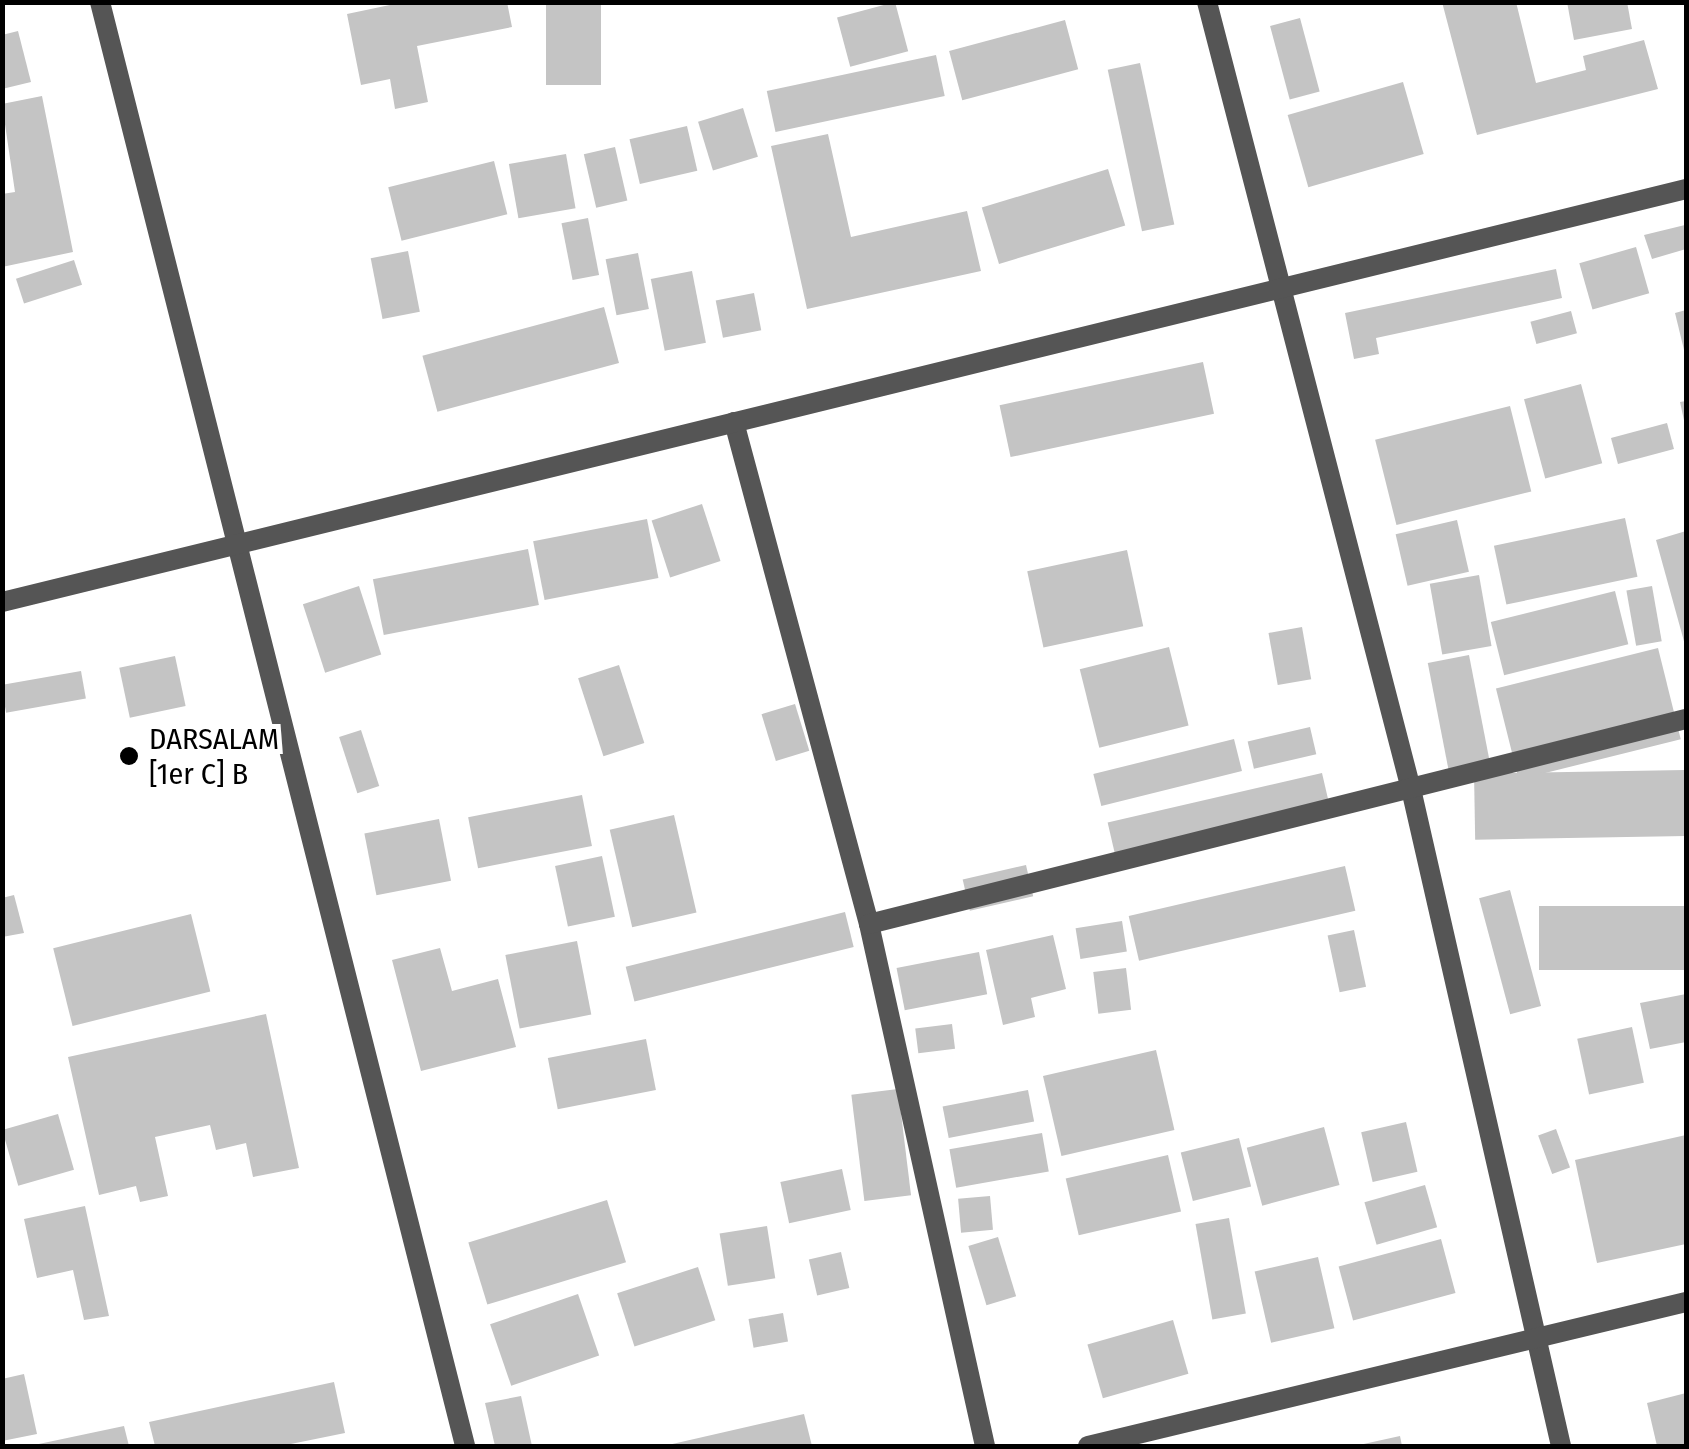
<!DOCTYPE html>
<style>
body{margin:0}
#map{position:relative;width:1689px;height:1449px;overflow:hidden;background:#fff;font-family:"Fira Sans Condensed",sans-serif}
div>[style]{position:absolute}
.building>*{inset:0;background:#c4c4c4;transform-origin:0 0}
.minor>*{height:20px;margin:-10px;padding:0 10px;transform-origin:10px;border-radius:10px;background:#555}
.dots>*{width:28px;height:28px;translate:-50% -50%;box-sizing:border-box;border:5px solid #fff;border-radius:50%}
span{translate:-50% -50%;white-space:nowrap;text-align:center;line-height:1.15;-webkit-text-stroke:10px #fff;paint-order:stroke}
.poi-label{font-size:30px;color:#000}
.left{translate:0 -50%;text-align:left}
.frame{position:absolute;inset:0;border:5px solid #000;pointer-events:none}
</style>
<div id="map">
<div class="building">
<div style="clip-path:polygon(404px 2px,507px 2px,512px 27px,417px 46px,428px 102px,395px 109px,390px 79px,361px 85px,347px 14px)"></div>
<div style="left:546px;top:2px;width:55px;height:83px"></div>
<div style="left:895px;top:2px;width:51px;height:60px;rotate:75deg"></div>
<div style="clip-path:polygon(1442px 2px,1516px 2px,1536px 83px,1586px 70px,1583px 56px,1644px 40px,1658px 89px,1477px 135px)"></div>
<div style="clip-path:polygon(1567px 2px,1627px 2px,1632px 29px,1574px 40px)"></div>
<div style="left:1300px;top:18px;width:76px;height:31px;rotate:75deg"></div>
<div style="left:1065px;top:20px;width:51px;height:120px;rotate:75deg"></div>
<div style="clip-path:polygon(18px 31px,31px 82px,2px 89px,2px 35px)"></div>
<div style="left:936px;top:55px;width:42px;height:173px;rotate:78deg"></div>
<div style="left:1140px;top:63px;width:165px;height:33px;rotate:78deg"></div>
<div style="left:1403px;top:82px;width:75px;height:120px;rotate:74deg"></div>
<div style="clip-path:polygon(42px 96px,73px 252px,2px 267px,2px 194px,15px 192px,2px 104px)"></div>
<div style="left:743px;top:108px;width:51px;height:47px;rotate:73deg"></div>
<div style="left:687px;top:126px;width:46px;height:59px;rotate:77deg"></div>
<div style="clip-path:polygon(828px 134px,851px 237px,967px 211px,981px 271px,807px 309px,771px 146px)"></div>
<div style="left:615px;top:147px;width:55px;height:32px;rotate:77deg"></div>
<div style="left:566px;top:154px;width:55px;height:58px;rotate:80deg"></div>
<div style="left:494px;top:161px;width:55px;height:109px;rotate:76deg"></div>
<div style="left:1108px;top:169px;width:59px;height:132px;rotate:73deg"></div>
<div style="left:588px;top:218px;width:58px;height:27px;rotate:79deg"></div>
<div style="clip-path:polygon(1685px 225px,1686px 249px,1652px 259px,1644px 235px)"></div>
<div style="left:1636px;top:247px;width:48px;height:59px;rotate:74deg"></div>
<div style="left:408px;top:251px;width:62px;height:38px;rotate:79deg"></div>
<div style="left:638px;top:253px;width:57px;height:33px;rotate:79deg"></div>
<div style="left:74px;top:260px;width:26px;height:61px;rotate:72deg"></div>
<div style="clip-path:polygon(1556px 269px,1562px 298px,1376px 338px,1379px 354px,1354px 359px,1345px 313px)"></div>
<div style="left:692px;top:271px;width:73px;height:42px;rotate:79deg"></div>
<div style="left:754px;top:293px;width:38px;height:39px;rotate:79deg"></div>
<div style="left:604px;top:307px;width:58px;height:188px;rotate:75deg"></div>
<div style="clip-path:polygon(1686px 310px,1686px 353px,1685px 354px,1675px 313px)"></div>
<div style="left:1571px;top:311px;width:23px;height:42px;rotate:75deg"></div>
<div style="left:1203px;top:362px;width:53px;height:208px;rotate:78deg"></div>
<div style="left:1581px;top:384px;width:82px;height:59px;rotate:75deg"></div>
<div style="clip-path:polygon(1686px 401px,1686px 425px,1685px 425px,1680px 402px)"></div>
<div style="left:1510px;top:406px;width:88px;height:139px;rotate:76deg"></div>
<div style="left:1667px;top:423px;width:27px;height:58px;rotate:75deg"></div>
<div style="left:702px;top:504px;width:60px;height:53px;rotate:72deg"></div>
<div style="left:1625px;top:518px;width:60px;height:134px;rotate:78deg"></div>
<div style="left:647px;top:519px;width:60px;height:116px;rotate:79deg"></div>
<div style="left:1457px;top:520px;width:53px;height:63px;rotate:77deg"></div>
<div style="clip-path:polygon(1686px 531px,1686px 645px,1685px 645px,1656px 540px)"></div>
<div style="left:528px;top:549px;width:57px;height:158px;rotate:79deg"></div>
<div style="left:1127px;top:550px;width:78px;height:102px;rotate:78deg"></div>
<div style="left:1479px;top:575px;width:72px;height:50px;rotate:80deg"></div>
<div style="left:359px;top:586px;width:72px;height:59px;rotate:72deg"></div>
<div style="left:1652px;top:586px;width:56px;height:26px;rotate:80deg"></div>
<div style="left:1615px;top:591px;width:55px;height:128px;rotate:76deg"></div>
<div style="left:1302px;top:627px;width:53px;height:34px;rotate:80deg"></div>
<div style="left:1169px;top:647px;width:81px;height:92px;rotate:76deg"></div>
<div style="left:1658px;top:648px;width:94px;height:167px;rotate:76deg"></div>
<div style="left:1469px;top:655px;width:112px;height:42px;rotate:79deg"></div>
<div style="left:175px;top:656px;width:51px;height:57px;rotate:78deg"></div>
<div style="left:619px;top:665px;width:82px;height:43px;rotate:72deg"></div>
<div style="left:81px;top:671px;width:28px;height:81px;rotate:80deg"></div>
<div style="left:795px;top:704px;width:49px;height:35px;rotate:73deg"></div>
<div style="left:1310px;top:727px;width:28px;height:64px;rotate:77deg"></div>
<div style="left:361px;top:730px;width:59px;height:23px;rotate:72deg"></div>
<div style="left:1234px;top:739px;width:33px;height:145px;rotate:76deg"></div>
<div style="left:1685px;top:770px;width:66px;height:211px;rotate:89deg"></div>
<div style="left:1322px;top:773px;width:44px;height:220px;rotate:77deg"></div>
<div style="left:582px;top:795px;width:52px;height:116px;rotate:79deg"></div>
<div style="left:674px;top:815px;width:100px;height:66px;rotate:77deg"></div>
<div style="left:439px;top:819px;width:63px;height:76px;rotate:79deg"></div>
<div style="left:602px;top:856px;width:62px;height:48px;rotate:78deg"></div>
<div style="left:1026px;top:865px;width:32px;height:65px;rotate:77deg"></div>
<div style="left:1345px;top:866px;width:46px;height:222px;rotate:77deg"></div>
<div style="left:1510px;top:890px;width:120px;height:32px;rotate:75deg"></div>
<div style="clip-path:polygon(14px 895px,24px 933px,2px 937px,2px 898px)"></div>
<div style="left:1686px;top:906px;width:64px;height:147px;rotate:90deg"></div>
<div style="left:845px;top:912px;width:36px;height:226px;rotate:76deg"></div>
<div style="left:191px;top:914px;width:80px;height:142px;rotate:76deg"></div>
<div style="left:1122px;top:921px;width:31px;height:47px;rotate:81deg"></div>
<div style="left:1354px;top:930px;width:58px;height:27px;rotate:78deg"></div>
<div style="clip-path:polygon(1053px 935px,1066px 989px,1031px 998px,1035px 1017px,1003px 1025px,986px 950px)"></div>
<div style="left:577px;top:941px;width:75px;height:73px;rotate:79deg"></div>
<div style="clip-path:polygon(440px 948px,452px 991px,498px 979px,516px 1047px,421px 1071px,392px 960px)"></div>
<div style="left:979px;top:952px;width:43px;height:84px;rotate:79deg"></div>
<div style="left:1126px;top:968px;width:42px;height:33px;rotate:83deg"></div>
<div style="clip-path:polygon(1686px 994px,1686px 1042px,1650px 1049px,1640px 1003px)"></div>
<div style="clip-path:polygon(266px 1014px,299px 1168px,253px 1177px,246px 1143px,216px 1150px,210px 1125px,155px 1137px,168px 1196px,140px 1202px,136px 1186px,99px 1195px,68px 1057px)"></div>
<div style="left:952px;top:1024px;width:25px;height:37px;rotate:83deg"></div>
<div style="left:1632px;top:1027px;width:57px;height:56px;rotate:78deg"></div>
<div style="left:646px;top:1039px;width:52px;height:100px;rotate:79deg"></div>
<div style="left:1156px;top:1050px;width:82px;height:116px;rotate:77deg"></div>
<div style="left:898px;top:1089px;width:107px;height:47px;rotate:83deg"></div>
<div style="left:1028px;top:1090px;width:32px;height:87px;rotate:79deg"></div>
<div style="left:58px;top:1114px;width:58px;height:58px;rotate:74deg"></div>
<div style="left:1406px;top:1122px;width:51px;height:46px;rotate:77deg"></div>
<div style="left:1324px;top:1127px;width:60px;height:80px;rotate:75deg"></div>
<div style="left:1556px;top:1129px;width:41px;height:19px;rotate:70deg"></div>
<div style="left:1042px;top:1133px;width:39px;height:94px;rotate:80deg"></div>
<div style="clip-path:polygon(1686px 1135px,1686px 1244px,1597px 1263px,1575px 1160px)"></div>
<div style="left:1239px;top:1138px;width:50px;height:60px;rotate:76deg"></div>
<div style="left:1168px;top:1155px;width:58px;height:105px;rotate:77deg"></div>
<div style="left:842px;top:1169px;width:42px;height:63px;rotate:78deg"></div>
<div style="left:1425px;top:1185px;width:44px;height:63px;rotate:74deg"></div>
<div style="left:990px;top:1196px;width:34px;height:32px;rotate:85deg"></div>
<div style="left:607px;top:1200px;width:65px;height:145px;rotate:73deg"></div>
<div style="clip-path:polygon(85px 1206px,109px 1316px,84px 1320px,73px 1270px,37px 1278px,24px 1219px)"></div>
<div style="left:1229px;top:1218px;width:97px;height:34px;rotate:80deg"></div>
<div style="left:767px;top:1226px;width:53px;height:48px;rotate:81deg"></div>
<div style="left:998px;top:1237px;width:62px;height:31px;rotate:73deg"></div>
<div style="left:1441px;top:1239px;width:56px;height:106px;rotate:75deg"></div>
<div style="left:841px;top:1252px;width:37px;height:33px;rotate:77deg"></div>
<div style="left:1318px;top:1257px;width:73px;height:65px;rotate:77deg"></div>
<div style="left:698px;top:1267px;width:56px;height:85px;rotate:72deg"></div>
<div style="left:578px;top:1294px;width:65px;height:93px;rotate:71deg"></div>
<div style="left:783px;top:1313px;width:29px;height:35px;rotate:80deg"></div>
<div style="left:1173px;top:1320px;width:56px;height:89px;rotate:74deg"></div>
<div style="clip-path:polygon(24px 1374px,37px 1434px,2px 1441px,2px 1379px)"></div>
<div style="clip-path:polygon(334px 1382px,345px 1433px,281px 1446px,155px 1446px,149px 1422px)"></div>
<div style="clip-path:polygon(1686px 1393px,1686px 1446px,1657px 1446px,1647px 1403px)"></div>
<div style="clip-path:polygon(521px 1396px,532px 1446px,495px 1446px,485px 1403px)"></div>
<div style="clip-path:polygon(804px 1414px,812px 1446px,668px 1446px,668px 1445px)"></div>
<div style="clip-path:polygon(124px 1426px,129px 1446px,34px 1446px,34px 1445px)"></div>
<div style="clip-path:polygon(1400px 1436px,1402px 1446px,1359px 1446px,1359px 1445px)"></div>
</div>
<div class="minor">
<div style="left:100px;top:2px;width:1489px;rotate:75.81deg"></div>
<div style="left:1207px;top:2px;width:813px;rotate:75.47deg"></div>
<div style="left:1411px;top:789px;width:674px;rotate:77.14deg"></div>
<div style="left:734px;top:422px;width:520px;rotate:74.95deg"></div>
<div style="left:869px;top:924px;width:535px;rotate:77.47deg"></div>
<div style="left:2px;top:602px;width:1734px;rotate:-13.78deg"></div>
<div style="left:869px;top:924px;width:842px;rotate:-14.09deg"></div>
<div style="left:1088px;top:1446px;width:615px;rotate:-13.54deg"></div>
</div>
<div class="dots">
<div style="left:129px;top:756px;background:#000"></div>
</div>
<div class="poi-label">
<span class="left" style="left:149px;top:756px">DARSALAM<br>[1er C] B</span>
</div>
<div class="frame"></div>
</div>
